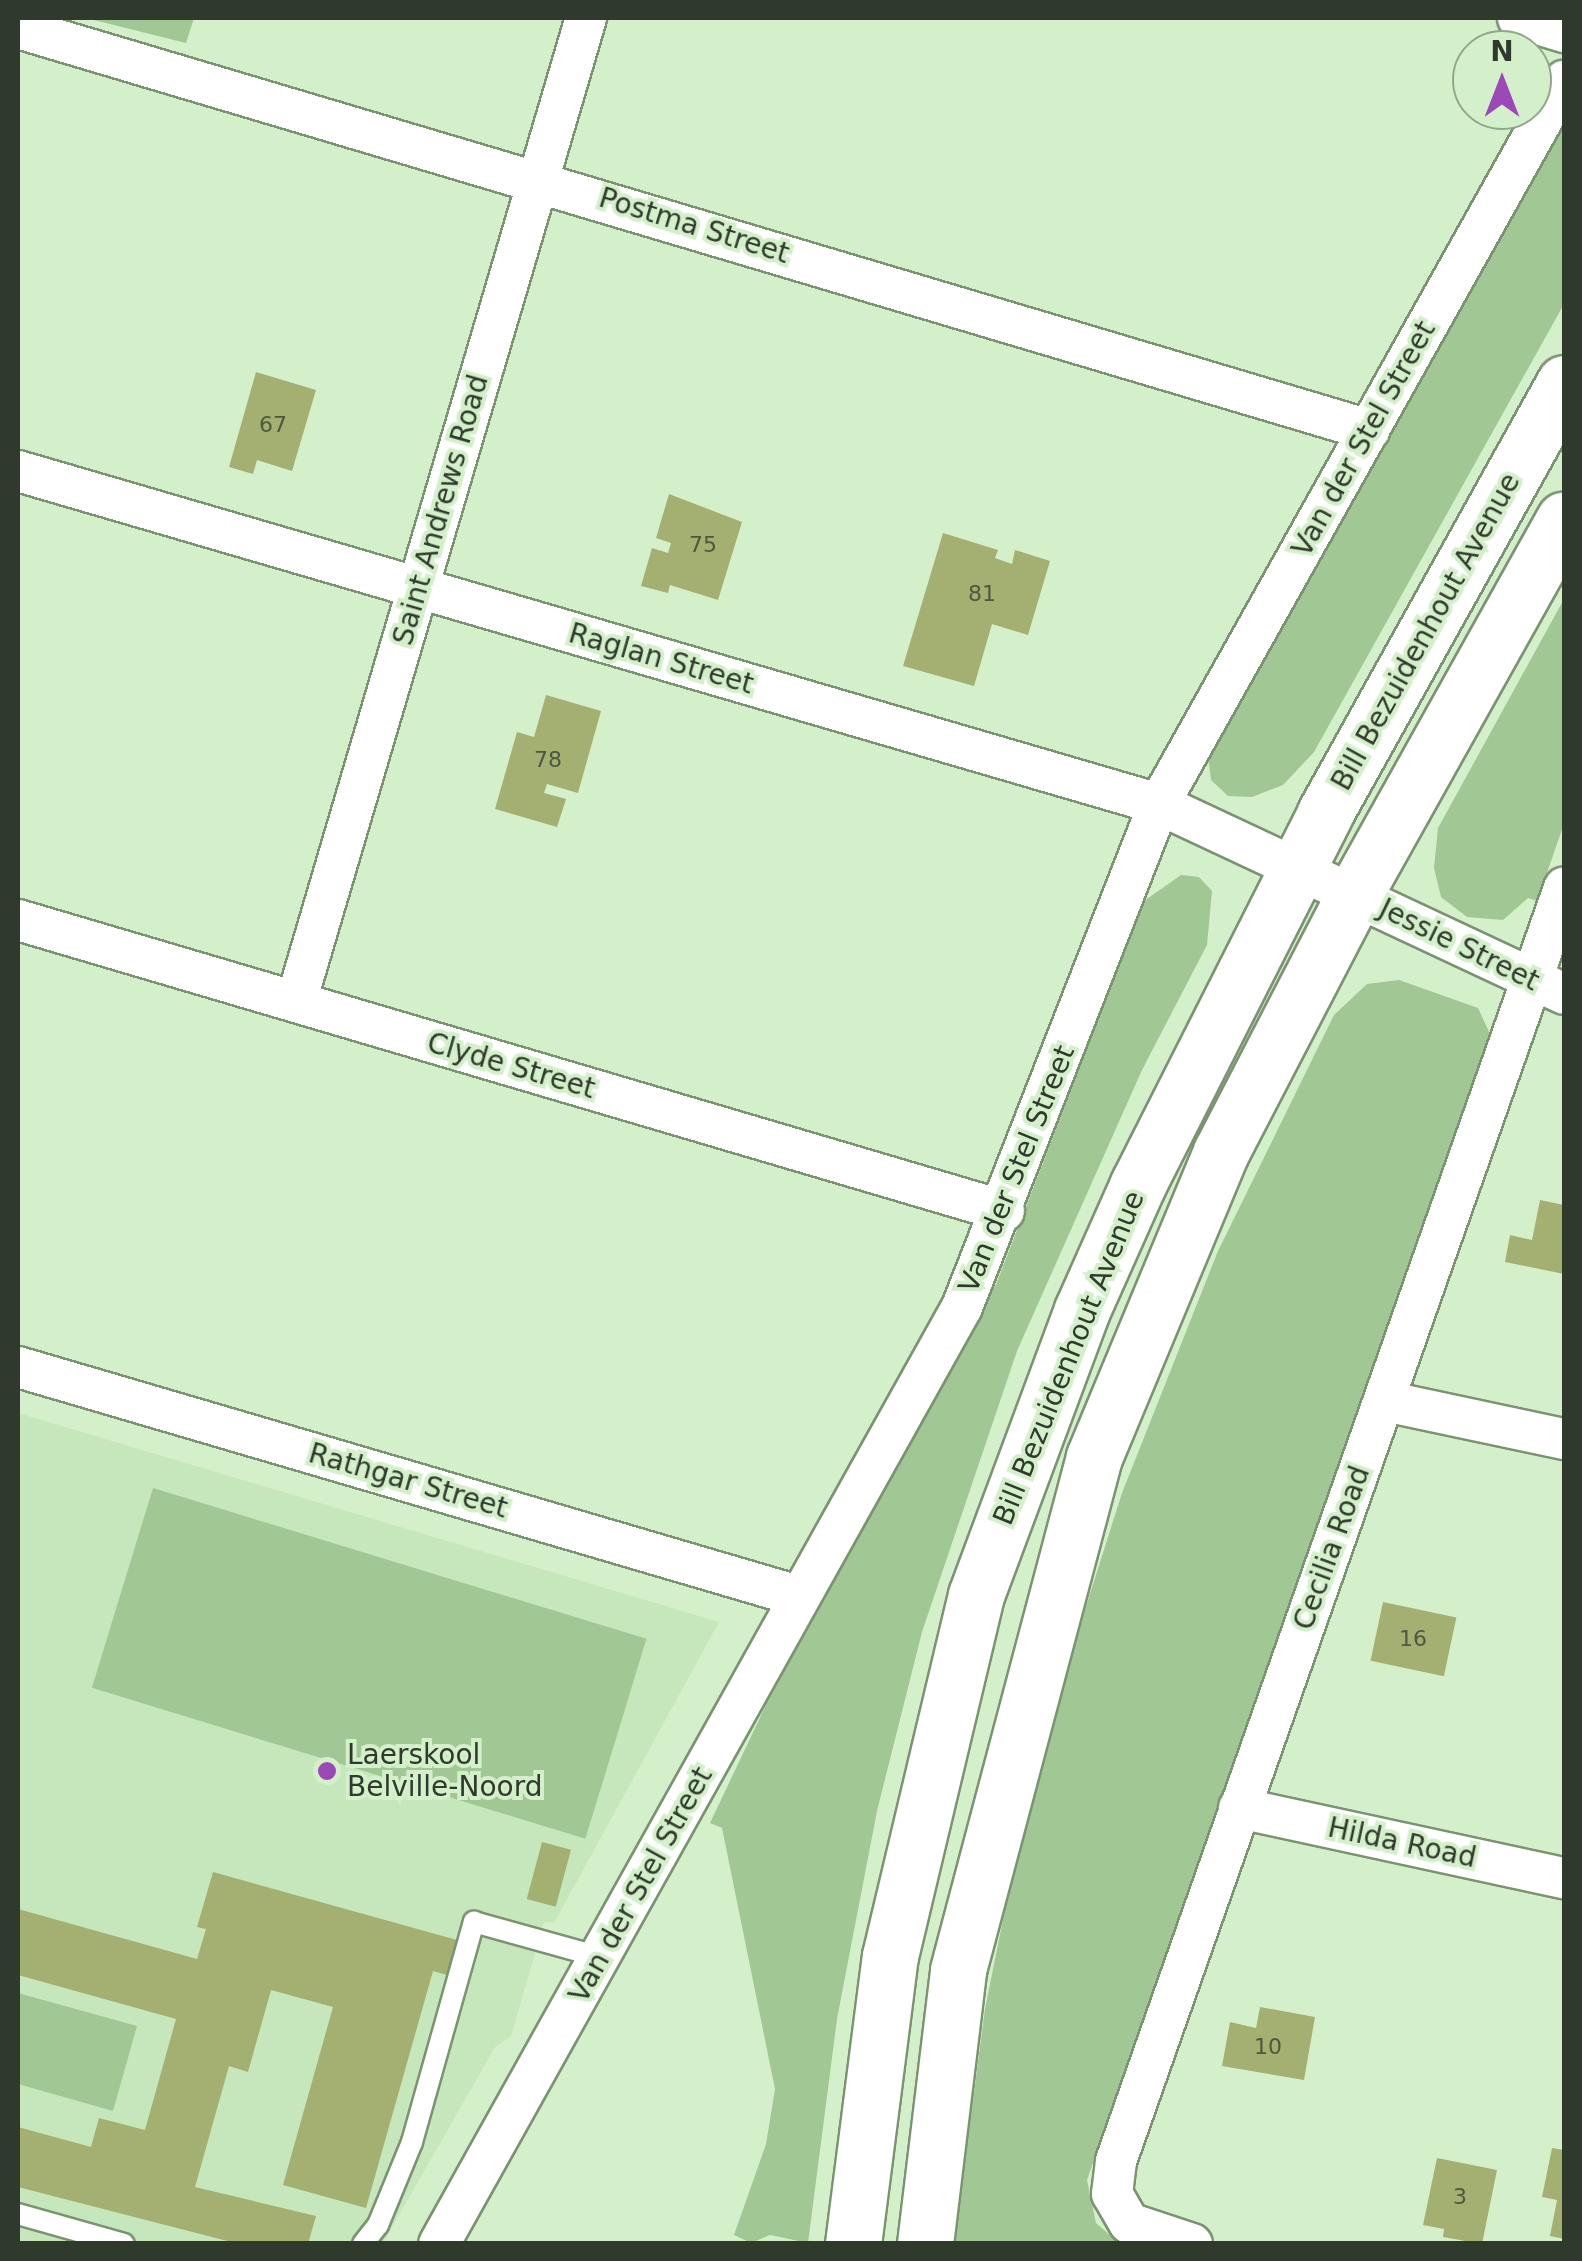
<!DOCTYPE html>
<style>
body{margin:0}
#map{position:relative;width:1582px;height:2261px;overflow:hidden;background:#d4f0ca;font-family:"DejaVu Sans",sans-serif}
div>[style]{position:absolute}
.built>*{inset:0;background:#c6e6bb}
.green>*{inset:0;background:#a1c794;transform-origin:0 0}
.building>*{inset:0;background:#a3b072;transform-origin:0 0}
.roads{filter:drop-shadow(2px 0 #7a9371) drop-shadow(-2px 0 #7a9371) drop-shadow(0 2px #7a9371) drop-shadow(0 -2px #7a9371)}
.service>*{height:20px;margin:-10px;padding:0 10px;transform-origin:10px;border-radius:10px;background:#fff}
.minor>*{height:40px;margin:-20px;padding:0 20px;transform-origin:20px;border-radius:20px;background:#fff}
.secondary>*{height:55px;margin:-27.5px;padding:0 27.5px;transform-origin:27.5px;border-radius:27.5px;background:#fff}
.dots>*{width:28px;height:28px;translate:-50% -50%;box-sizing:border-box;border:5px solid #d4f0ca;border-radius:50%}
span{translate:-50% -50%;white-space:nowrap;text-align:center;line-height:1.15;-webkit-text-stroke:8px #d4f0ca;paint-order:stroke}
.number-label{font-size:22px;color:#4d583e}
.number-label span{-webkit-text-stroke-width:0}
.street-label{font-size:28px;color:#303a2c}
.poi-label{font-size:28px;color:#303a2c}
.left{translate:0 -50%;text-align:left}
.frame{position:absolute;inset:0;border:20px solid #303a2c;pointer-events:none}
.north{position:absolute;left:1452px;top:30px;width:100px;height:100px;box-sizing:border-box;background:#d4f0ca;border:2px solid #92a78b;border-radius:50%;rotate:0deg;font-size:28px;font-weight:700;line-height:40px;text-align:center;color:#303a2c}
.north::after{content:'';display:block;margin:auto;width:35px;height:45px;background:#9c48b6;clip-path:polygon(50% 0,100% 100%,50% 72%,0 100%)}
</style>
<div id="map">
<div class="built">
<div style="clip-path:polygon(18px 1413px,719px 1622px,554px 1923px,544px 1922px,511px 2036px,495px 2047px,383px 2243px,18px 2243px)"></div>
</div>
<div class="green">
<div style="clip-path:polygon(86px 18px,194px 18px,186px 43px)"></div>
<div style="clip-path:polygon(1564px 119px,1564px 304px,1314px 752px,1283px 785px,1252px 797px,1228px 796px,1211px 780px,1208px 756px)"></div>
<div style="clip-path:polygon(1564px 599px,1564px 824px,1537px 901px,1528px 898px,1503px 920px,1467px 917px,1441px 897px,1434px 868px,1438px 828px)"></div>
<div style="clip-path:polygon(1181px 875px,1199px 877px,1212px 891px,1207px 945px,1142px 1070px,1017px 1351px,922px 1632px,877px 1811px,837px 2019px,808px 2243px,770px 2235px,751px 2243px,734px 2235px,766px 2144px,775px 2089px,722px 1828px,710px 1823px,767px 1703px,997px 1282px,1144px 901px)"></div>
<div style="clip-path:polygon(1399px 980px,1478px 1008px,1490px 1034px,1087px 2180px,1096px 2223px,1119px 2243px,954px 2244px,985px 2009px,1012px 1875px,1043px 1742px,1122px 1493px,1218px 1251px,1334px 1015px,1367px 984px)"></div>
<div style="left:153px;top:1488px;width:516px;height:209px;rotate:17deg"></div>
<div style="clip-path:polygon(18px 1993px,137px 2026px,113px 2111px,18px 2084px)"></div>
</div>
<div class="building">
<div style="clip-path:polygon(256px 372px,316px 390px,292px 471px,257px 460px,253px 474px,229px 467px)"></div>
<div style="clip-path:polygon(669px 494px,742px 522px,718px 600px,670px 585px,668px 593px,641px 586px,652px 548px,668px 553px,671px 543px,656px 538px)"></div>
<div style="clip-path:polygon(943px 533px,998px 550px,995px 558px,1012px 564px,1015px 550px,1050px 561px,1028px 635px,992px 624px,974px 686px,903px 666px)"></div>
<div style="clip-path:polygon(546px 695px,601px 711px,578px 793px,547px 784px,544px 793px,566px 799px,557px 827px,495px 809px,517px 732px,534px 737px)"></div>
<div style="clip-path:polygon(1540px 1200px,1564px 1205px,1564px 1274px,1505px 1262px,1510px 1235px,1532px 1240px)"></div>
<div style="left:1383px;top:1602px;width:75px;height:60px;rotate:12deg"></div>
<div style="left:542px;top:1842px;width:30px;height:59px;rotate:15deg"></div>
<div style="clip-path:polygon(213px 1872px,457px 1940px,447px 1975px,433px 1971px,366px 2208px,283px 2185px,333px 2007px,271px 1990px,248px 2072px,229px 2066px,195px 2187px,316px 2216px,308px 2244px,239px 2244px,18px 2187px,18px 2127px,91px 2147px,99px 2118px,145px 2130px,176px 2019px,18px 1975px,18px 1909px,197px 1959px,206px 1929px,197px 1927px)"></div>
<div style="clip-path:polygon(1260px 2007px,1315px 2017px,1304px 2080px,1222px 2066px,1230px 2022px,1256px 2028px)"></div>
<div style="clip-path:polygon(1552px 2148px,1564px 2150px,1564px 2239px,1550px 2236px,1557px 2200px,1542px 2197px)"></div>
<div style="clip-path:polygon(1437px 2158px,1497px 2170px,1482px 2244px,1443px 2237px,1444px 2229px,1423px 2225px)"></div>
</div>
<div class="roads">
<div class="service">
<div style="left:18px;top:2214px;width:110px;rotate:15.8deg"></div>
<div style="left:363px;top:2244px;width:24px;rotate:-52deg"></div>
<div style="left:378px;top:2225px;width:90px;rotate:-67.7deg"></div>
<div style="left:412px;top:2142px;width:229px;rotate:-74.3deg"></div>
<div style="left:474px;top:1922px;width:134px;rotate:15.6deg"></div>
</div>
<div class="minor">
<div style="left:1518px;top:18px;width:48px;rotate:16.9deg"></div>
<div style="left:18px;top:28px;width:1410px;rotate:16.57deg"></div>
<div style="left:18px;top:471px;width:1189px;rotate:16.27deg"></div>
<div style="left:1159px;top:804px;width:447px;rotate:25.1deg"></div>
<div style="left:18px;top:920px;width:1028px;rotate:16.44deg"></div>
<div style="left:296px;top:1002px;width:1026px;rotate:-73.58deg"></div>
<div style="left:18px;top:1367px;width:813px;rotate:16.36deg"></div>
<div style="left:1385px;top:1401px;width:183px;rotate:12deg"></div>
<div style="left:1239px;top:1808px;width:332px;rotate:12.2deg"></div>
<div style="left:439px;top:2244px;width:1073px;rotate:-60.83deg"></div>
<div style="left:962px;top:1307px;width:540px;rotate:-68.61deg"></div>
<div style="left:1159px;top:804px;width:829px;rotate:-60.74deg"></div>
<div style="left:1192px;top:2244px;width:66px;rotate:-161.6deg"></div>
<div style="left:1129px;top:2223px;width:34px;rotate:-120deg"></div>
<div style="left:1112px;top:2194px;width:33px;rotate:-83deg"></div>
<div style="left:1116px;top:2161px;width:1350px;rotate:-70.61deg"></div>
</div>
<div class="secondary">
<div style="left:853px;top:2244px;width:290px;rotate:-82.7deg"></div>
<div style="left:890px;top:1956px;width:371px;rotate:-76.6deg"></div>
<div style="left:976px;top:1595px;width:304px;rotate:-69.6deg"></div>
<div style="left:1082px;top:1310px;width:138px;rotate:-66deg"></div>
<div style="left:1138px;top:1184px;width:415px;rotate:-63.2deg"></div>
<div style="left:1325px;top:813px;width:492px;rotate:-60.9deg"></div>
<div style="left:925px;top:2244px;width:276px;rotate:-83.1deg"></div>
<div style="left:958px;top:1970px;width:531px;rotate:-75.15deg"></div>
<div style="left:1094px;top:1457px;width:330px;rotate:-67.4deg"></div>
<div style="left:1221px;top:1152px;width:289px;rotate:-62.6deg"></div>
<div style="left:1354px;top:895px;width:430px;rotate:-60.8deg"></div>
</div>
</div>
<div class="dots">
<div style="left:327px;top:1771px;background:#9c48b6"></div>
</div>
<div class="number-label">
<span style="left:273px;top:425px">67</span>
<span style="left:703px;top:545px">75</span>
<span style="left:982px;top:594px">81</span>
<span style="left:548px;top:760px">78</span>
<span style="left:1413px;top:1639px">16</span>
<span style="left:1268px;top:2047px">10</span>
<span style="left:1460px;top:2197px">3</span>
</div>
<div class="street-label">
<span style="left:694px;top:226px;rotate:17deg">Postma Street</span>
<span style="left:1364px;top:439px;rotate:-61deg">Van der Stel Street</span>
<span style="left:441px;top:510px;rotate:-74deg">Saint Andrews Road</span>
<span style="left:1426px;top:632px;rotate:-61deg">Bill Bezuidenhout Avenue</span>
<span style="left:661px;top:659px;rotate:16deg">Raglan Street</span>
<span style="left:1459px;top:945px;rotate:26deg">Jessie Street</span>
<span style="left:511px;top:1066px;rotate:16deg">Clyde Street</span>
<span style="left:1017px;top:1169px;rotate:-68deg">Van der Stel Street</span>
<span style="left:1069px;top:1358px;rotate:-68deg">Bill Bezuidenhout Avenue</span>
<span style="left:408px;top:1481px;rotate:16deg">Rathgar Street</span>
<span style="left:1332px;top:1548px;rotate:-70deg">Cecilia Road</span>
<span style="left:1402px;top:1843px;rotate:12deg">Hilda Road</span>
<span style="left:641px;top:1885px;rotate:-61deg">Van der Stel Street</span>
</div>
<div class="poi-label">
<span class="left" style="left:347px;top:1771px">Laerskool<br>Belville-Noord</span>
</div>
<div class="frame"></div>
<div class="north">N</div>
</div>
